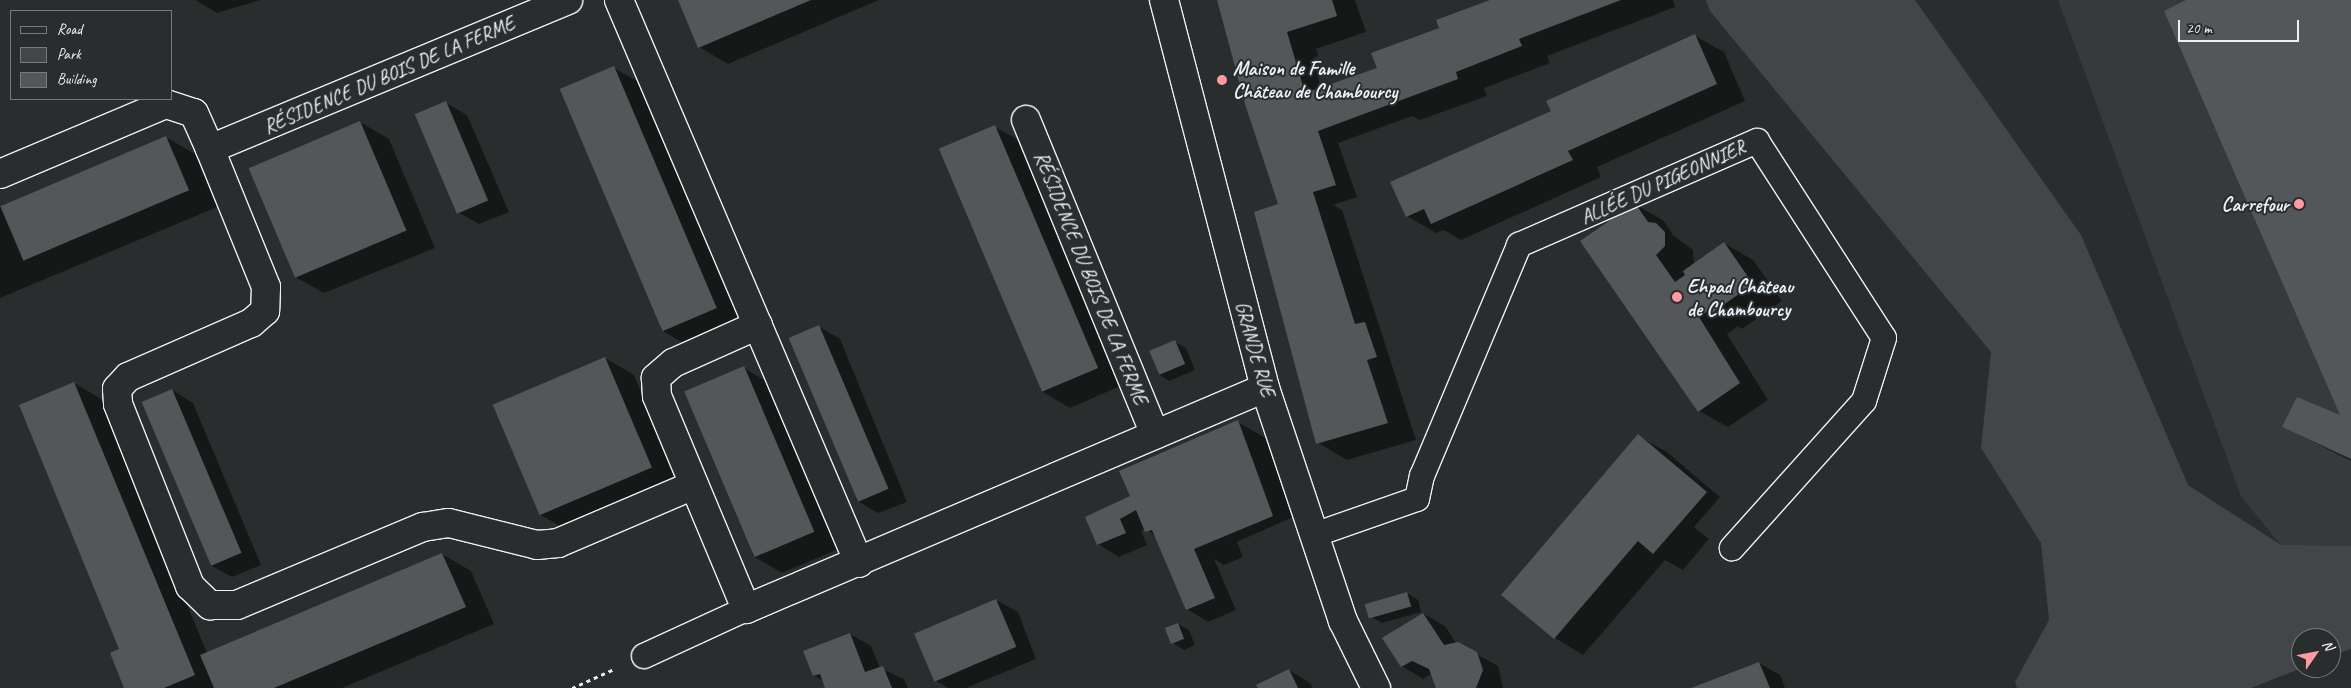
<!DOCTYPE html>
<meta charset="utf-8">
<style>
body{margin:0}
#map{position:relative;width:2351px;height:688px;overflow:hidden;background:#2a2d2e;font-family:Caveat,sans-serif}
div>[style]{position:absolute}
.built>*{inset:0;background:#363a3b}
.green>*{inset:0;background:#424648}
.shadow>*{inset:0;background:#0007}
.building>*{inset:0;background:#535759;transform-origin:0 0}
.path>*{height:3px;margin-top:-1.5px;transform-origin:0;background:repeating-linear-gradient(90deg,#e8f1f8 0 4px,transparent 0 8px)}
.roads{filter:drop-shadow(1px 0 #e8f1f8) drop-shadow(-1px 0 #e8f1f8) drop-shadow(0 1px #e8f1f8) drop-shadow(0 -1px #e8f1f8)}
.service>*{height:24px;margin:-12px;padding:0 12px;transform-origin:12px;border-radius:12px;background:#2a2d2e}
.minor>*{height:28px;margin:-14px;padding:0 14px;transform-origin:14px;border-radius:14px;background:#2a2d2e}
.dots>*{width:14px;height:14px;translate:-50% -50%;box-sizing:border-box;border:2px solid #2a2d2e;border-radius:50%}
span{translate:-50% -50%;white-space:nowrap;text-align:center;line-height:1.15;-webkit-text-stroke:4px #2a2d2e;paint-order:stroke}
.poi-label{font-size:20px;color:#e8f1f8;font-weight:700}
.left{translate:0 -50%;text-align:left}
.right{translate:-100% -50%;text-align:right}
.street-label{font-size:20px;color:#e8f1f8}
.legend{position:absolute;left:10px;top:10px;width:162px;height:90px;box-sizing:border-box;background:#2a2d2e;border:1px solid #767b7f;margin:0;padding:6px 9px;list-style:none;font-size:15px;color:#e8f1f8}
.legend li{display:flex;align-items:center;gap:10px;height:25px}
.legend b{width:25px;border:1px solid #767b7f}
.north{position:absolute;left:2291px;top:628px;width:50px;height:50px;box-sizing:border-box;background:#2a2d2e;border:1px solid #767b7f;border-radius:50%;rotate:57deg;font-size:14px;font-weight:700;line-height:20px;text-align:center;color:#e8f1f8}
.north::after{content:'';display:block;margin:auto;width:18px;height:22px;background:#ff9aa2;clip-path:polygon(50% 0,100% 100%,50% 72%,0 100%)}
.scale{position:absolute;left:2178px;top:20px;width:121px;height:22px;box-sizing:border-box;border:2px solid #e8f1f8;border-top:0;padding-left:6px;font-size:15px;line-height:18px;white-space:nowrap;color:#e8f1f8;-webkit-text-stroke:4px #2a2d2e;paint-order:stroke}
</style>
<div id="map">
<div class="built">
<div style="clip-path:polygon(2058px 0,2351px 0,2351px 632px,2241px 496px)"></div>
</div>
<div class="green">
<div style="clip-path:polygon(1706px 0,1915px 0,2081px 235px,2188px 485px,2281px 545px,2351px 546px,2351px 649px,2331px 656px,2331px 638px,2301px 638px,2302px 668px,2251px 688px,2017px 688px,2015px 682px,2049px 620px,2041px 543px,1981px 448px,1991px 352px,1710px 11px)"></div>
</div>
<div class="shadow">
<div style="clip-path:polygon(195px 0,260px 0,217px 13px)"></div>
<div style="clip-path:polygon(679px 0,879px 0,728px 64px,699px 47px)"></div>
<div style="clip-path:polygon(1218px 0,1355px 0,1366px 32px,1316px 49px,1318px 56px,1313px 58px,1321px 89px,1379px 69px,1493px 0,1673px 0,1675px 7px,1547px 56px,1550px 63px,1484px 88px,1487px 96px,1420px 120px,1412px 116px,1338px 143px,1357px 197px,1333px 205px,1342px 210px,1416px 440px,1347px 460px,1318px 443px,1280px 205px)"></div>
<div style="clip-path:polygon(2189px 0,2351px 0,2351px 461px,2284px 427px,2342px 418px)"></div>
<div style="clip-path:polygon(1695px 36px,1724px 52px,1745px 101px,1597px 167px,1601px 177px,1461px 240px,1444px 230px,1436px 233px,1407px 216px,1392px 183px,1552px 112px)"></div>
<div style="clip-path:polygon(614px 68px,643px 84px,744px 324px,690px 347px,661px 330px)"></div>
<div style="clip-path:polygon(446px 103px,467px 115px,509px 212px,479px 224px,458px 212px)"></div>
<div style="clip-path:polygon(360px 122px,389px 139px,435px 248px,324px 293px,295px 277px)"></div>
<div style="clip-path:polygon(995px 127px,1024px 143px,1125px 384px,1070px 408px,1041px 391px)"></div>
<div style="clip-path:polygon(166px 137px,195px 154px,217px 207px,0 298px,0 207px)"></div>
<div style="clip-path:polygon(1635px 204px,1664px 221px,1673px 235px,1693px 250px,1694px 264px,1724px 243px,1753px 260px,1782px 301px,1742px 329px,1738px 326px,1727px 334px,1768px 400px,1728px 427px,1699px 411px)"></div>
<div style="clip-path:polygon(818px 326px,840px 339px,907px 502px,878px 513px,857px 501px)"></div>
<div style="clip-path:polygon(1175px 342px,1186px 348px,1195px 370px,1169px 381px,1158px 374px)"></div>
<div style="clip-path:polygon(605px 358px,634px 375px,680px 485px,570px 532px,541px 515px)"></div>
<div style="clip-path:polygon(744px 368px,773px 385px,841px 548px,782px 573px,753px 556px)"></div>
<div style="clip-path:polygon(74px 383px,103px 400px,207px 653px,442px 554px,471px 571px,494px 624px,342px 688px,126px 688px)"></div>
<div style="clip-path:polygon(172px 390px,193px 403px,261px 565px,232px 577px,210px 565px)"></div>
<div style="clip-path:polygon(1238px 422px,1267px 439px,1295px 516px,1237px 542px,1243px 557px,1224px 565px,1214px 559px,1236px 610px,1208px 622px,1187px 609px,1156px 537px,1145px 528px,1141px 531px,1147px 545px,1119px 557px,1098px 544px,1132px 497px)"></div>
<div style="clip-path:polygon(1638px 436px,1667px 452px,1720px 497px,1694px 527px,1709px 539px,1683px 570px,1665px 560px,1583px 655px,1555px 638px,1502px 595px)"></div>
<div style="clip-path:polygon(1407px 593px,1418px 600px,1421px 612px,1382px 623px,1370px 616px)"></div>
<div style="clip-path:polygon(996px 600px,1018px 612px,1036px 659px,966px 688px,948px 688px,934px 680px)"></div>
<div style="clip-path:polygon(1424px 614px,1445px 626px,1456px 643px,1498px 666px,1503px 688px,1439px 688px,1431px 674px,1423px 679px,1402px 666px,1383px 638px)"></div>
<div style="clip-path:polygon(1178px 624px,1189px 630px,1195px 645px,1184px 650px,1173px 643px)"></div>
<div style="clip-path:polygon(850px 634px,871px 646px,880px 668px,904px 679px,908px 688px,827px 688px,824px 681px,814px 676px)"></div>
<div style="clip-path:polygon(1759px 663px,1780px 675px,1785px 688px,1694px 688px)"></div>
<div style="clip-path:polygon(1289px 670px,1310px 683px,1313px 688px,1259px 688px)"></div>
</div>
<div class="building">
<div style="clip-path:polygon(678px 0,811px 0,698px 48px)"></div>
<div style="clip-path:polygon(1217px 0,1332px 0,1337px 16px,1287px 32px,1305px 93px,1377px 68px,1371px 53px,1439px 28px,1436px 20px,1490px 0,1621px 0,1519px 39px,1522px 46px,1456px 72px,1458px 79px,1318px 131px,1336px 185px,1313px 192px,1355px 324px,1365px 322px,1377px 357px,1367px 360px,1388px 423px,1316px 444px,1254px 212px,1278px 204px,1245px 104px)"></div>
<div style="clip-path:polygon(2186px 0,2351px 0,2351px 459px,2282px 427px,2297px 397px,2340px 415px,2164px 11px)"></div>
<div style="clip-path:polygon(1695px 34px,1717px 84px,1568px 151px,1573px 160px,1431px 224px,1424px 209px,1406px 217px,1390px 182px,1551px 111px,1546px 101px)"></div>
<div style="left:614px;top:66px;width:263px;height:59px;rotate:67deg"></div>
<div style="left:446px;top:101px;width:108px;height:34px;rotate:67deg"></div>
<div style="left:360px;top:121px;width:119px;height:121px;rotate:67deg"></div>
<div style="left:995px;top:125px;width:264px;height:61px;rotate:67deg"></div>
<div style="left:166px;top:136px;width:59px;height:180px;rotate:67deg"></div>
<div style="clip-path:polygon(1635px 203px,1648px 222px,1656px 223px,1665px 232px,1665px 246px,1656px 255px,1675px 282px,1685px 275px,1683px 271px,1724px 242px,1753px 284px,1712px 313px,1710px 309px,1699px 317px,1740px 383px,1698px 412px,1580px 241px)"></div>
<div style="left:819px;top:325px;width:178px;height:33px;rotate:67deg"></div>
<div style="left:1175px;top:340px;width:26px;height:28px;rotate:67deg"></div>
<div style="left:605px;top:357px;width:120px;height:122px;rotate:67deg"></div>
<div style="left:744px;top:366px;width:180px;height:65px;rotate:67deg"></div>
<div style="clip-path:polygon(74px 382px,195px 675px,164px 688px,124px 688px,110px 653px,119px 649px,19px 405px)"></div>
<div style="left:172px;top:389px;width:178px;height:33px;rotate:67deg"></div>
<div style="clip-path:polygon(1238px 420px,1273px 516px,1194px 549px,1215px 598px,1186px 610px,1152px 530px,1145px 532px,1136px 510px,1120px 519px,1126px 533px,1097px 545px,1085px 517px,1130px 496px,1119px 471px)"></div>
<div style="clip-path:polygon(1638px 434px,1707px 492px,1653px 554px,1638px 541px,1554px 639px,1501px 595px)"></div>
<div style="clip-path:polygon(442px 553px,466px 607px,274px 688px,214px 688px,200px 655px)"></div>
<div style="left:1407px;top:592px;width:15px;height:44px;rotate:74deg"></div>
<div style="left:996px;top:599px;width:52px;height:89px;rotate:67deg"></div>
<div style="clip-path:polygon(1423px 613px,1444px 645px,1458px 642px,1477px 652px,1483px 670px,1476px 688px,1436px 688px,1429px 669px,1412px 661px,1401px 667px,1382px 638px)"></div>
<div style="left:1178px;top:623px;width:17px;height:14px;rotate:69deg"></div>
<div style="clip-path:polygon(850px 633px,865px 672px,883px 666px,892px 688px,825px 688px,820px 674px,813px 676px,803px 651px)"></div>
<div style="clip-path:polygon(1759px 662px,1770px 688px,1691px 688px)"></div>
<div style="clip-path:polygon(1289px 669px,1298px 688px,1258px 688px,1256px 685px)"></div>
</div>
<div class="path">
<div style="left:572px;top:688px;width:46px;rotate:-24.3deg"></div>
</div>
<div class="roads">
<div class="service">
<div style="left:1314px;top:535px;width:109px;rotate:-19.3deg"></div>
<div style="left:1417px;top:499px;width:24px;rotate:-78deg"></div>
<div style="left:1422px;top:476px;width:251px;rotate:-67.2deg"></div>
<div style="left:1519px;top:245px;width:260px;rotate:-23.6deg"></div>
<div style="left:1757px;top:141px;width:234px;rotate:57.2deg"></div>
<div style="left:1884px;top:338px;width:66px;rotate:107.6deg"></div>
<div style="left:1864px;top:401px;width:198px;rotate:131.9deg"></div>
<div style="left:644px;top:656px;width:112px;rotate:-24.7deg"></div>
</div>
<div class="minor">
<div style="left:619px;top:0;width:612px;rotate:66.91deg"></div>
<div style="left:1164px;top:0;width:401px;rotate:75.4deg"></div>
<div style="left:1265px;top:388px;width:246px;rotate:71.5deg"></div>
<div style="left:1343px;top:621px;width:75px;rotate:63.8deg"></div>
<div style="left:1026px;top:120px;width:340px;rotate:67.7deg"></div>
<div style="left:210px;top:149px;width:149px;rotate:67.9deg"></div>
<div style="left:266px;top:287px;width:24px;rotate:92deg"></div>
<div style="left:265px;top:311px;width:18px;rotate:139deg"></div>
<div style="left:251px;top:323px;width:134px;rotate:156.3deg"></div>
<div style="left:128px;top:377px;width:16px;rotate:133deg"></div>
<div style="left:117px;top:389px;width:15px;rotate:86deg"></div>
<div style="left:118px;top:404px;width:196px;rotate:68.4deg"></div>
<div style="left:190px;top:586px;width:28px;rotate:44deg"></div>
<div style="left:210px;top:605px;width:27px"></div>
<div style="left:237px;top:605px;width:202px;rotate:-22.8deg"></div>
<div style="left:423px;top:527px;width:26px;rotate:-9deg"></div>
<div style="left:449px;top:523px;width:91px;rotate:14deg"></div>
<div style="left:537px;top:545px;width:21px;rotate:-5deg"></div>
<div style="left:558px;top:543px;width:148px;rotate:-23.1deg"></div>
<div style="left:0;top:174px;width:180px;rotate:-22.9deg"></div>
<div style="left:166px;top:104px;width:29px;rotate:18deg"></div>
<div style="left:194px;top:113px;width:39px;rotate:66deg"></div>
<div style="left:210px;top:149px;width:388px;rotate:-22.6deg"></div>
<div style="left:758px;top:325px;width:93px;rotate:155.9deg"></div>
<div style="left:673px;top:363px;width:23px;rotate:139deg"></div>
<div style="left:656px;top:378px;width:18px;rotate:87deg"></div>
<div style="left:657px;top:396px;width:231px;rotate:67.3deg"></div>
<div style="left:746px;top:609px;width:564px;rotate:-23.07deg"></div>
</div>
</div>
<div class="dots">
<div style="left:1222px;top:80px;background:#ff9aa2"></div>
<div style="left:2299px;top:204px;background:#ff9aa2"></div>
<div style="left:1677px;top:297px;background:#ff9aa2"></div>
</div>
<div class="poi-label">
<span class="left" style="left:1233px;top:80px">Maison de Famille<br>Château de Chambourcy</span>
<span class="right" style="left:2289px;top:204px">Carrefour</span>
<span class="left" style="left:1687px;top:298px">Ehpad Château<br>de Chambourcy</span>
</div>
<div class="street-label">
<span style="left:389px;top:75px;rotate:-23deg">RÉSIDENCE DU BOIS DE LA FERME</span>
<span style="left:1663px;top:182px;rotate:-24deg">ALLÉE DU PIGEONNIER</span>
<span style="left:1091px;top:278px;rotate:68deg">RÉSIDENCE DU BOIS DE LA FERME</span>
<span style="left:1255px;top:349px;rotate:74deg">GRANDE RUE</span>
</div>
<ul class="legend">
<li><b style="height:6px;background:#2a2d2e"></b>Road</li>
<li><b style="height:14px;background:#424648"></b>Park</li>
<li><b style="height:14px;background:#535759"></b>Building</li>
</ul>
<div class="north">N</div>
<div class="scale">20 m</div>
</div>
